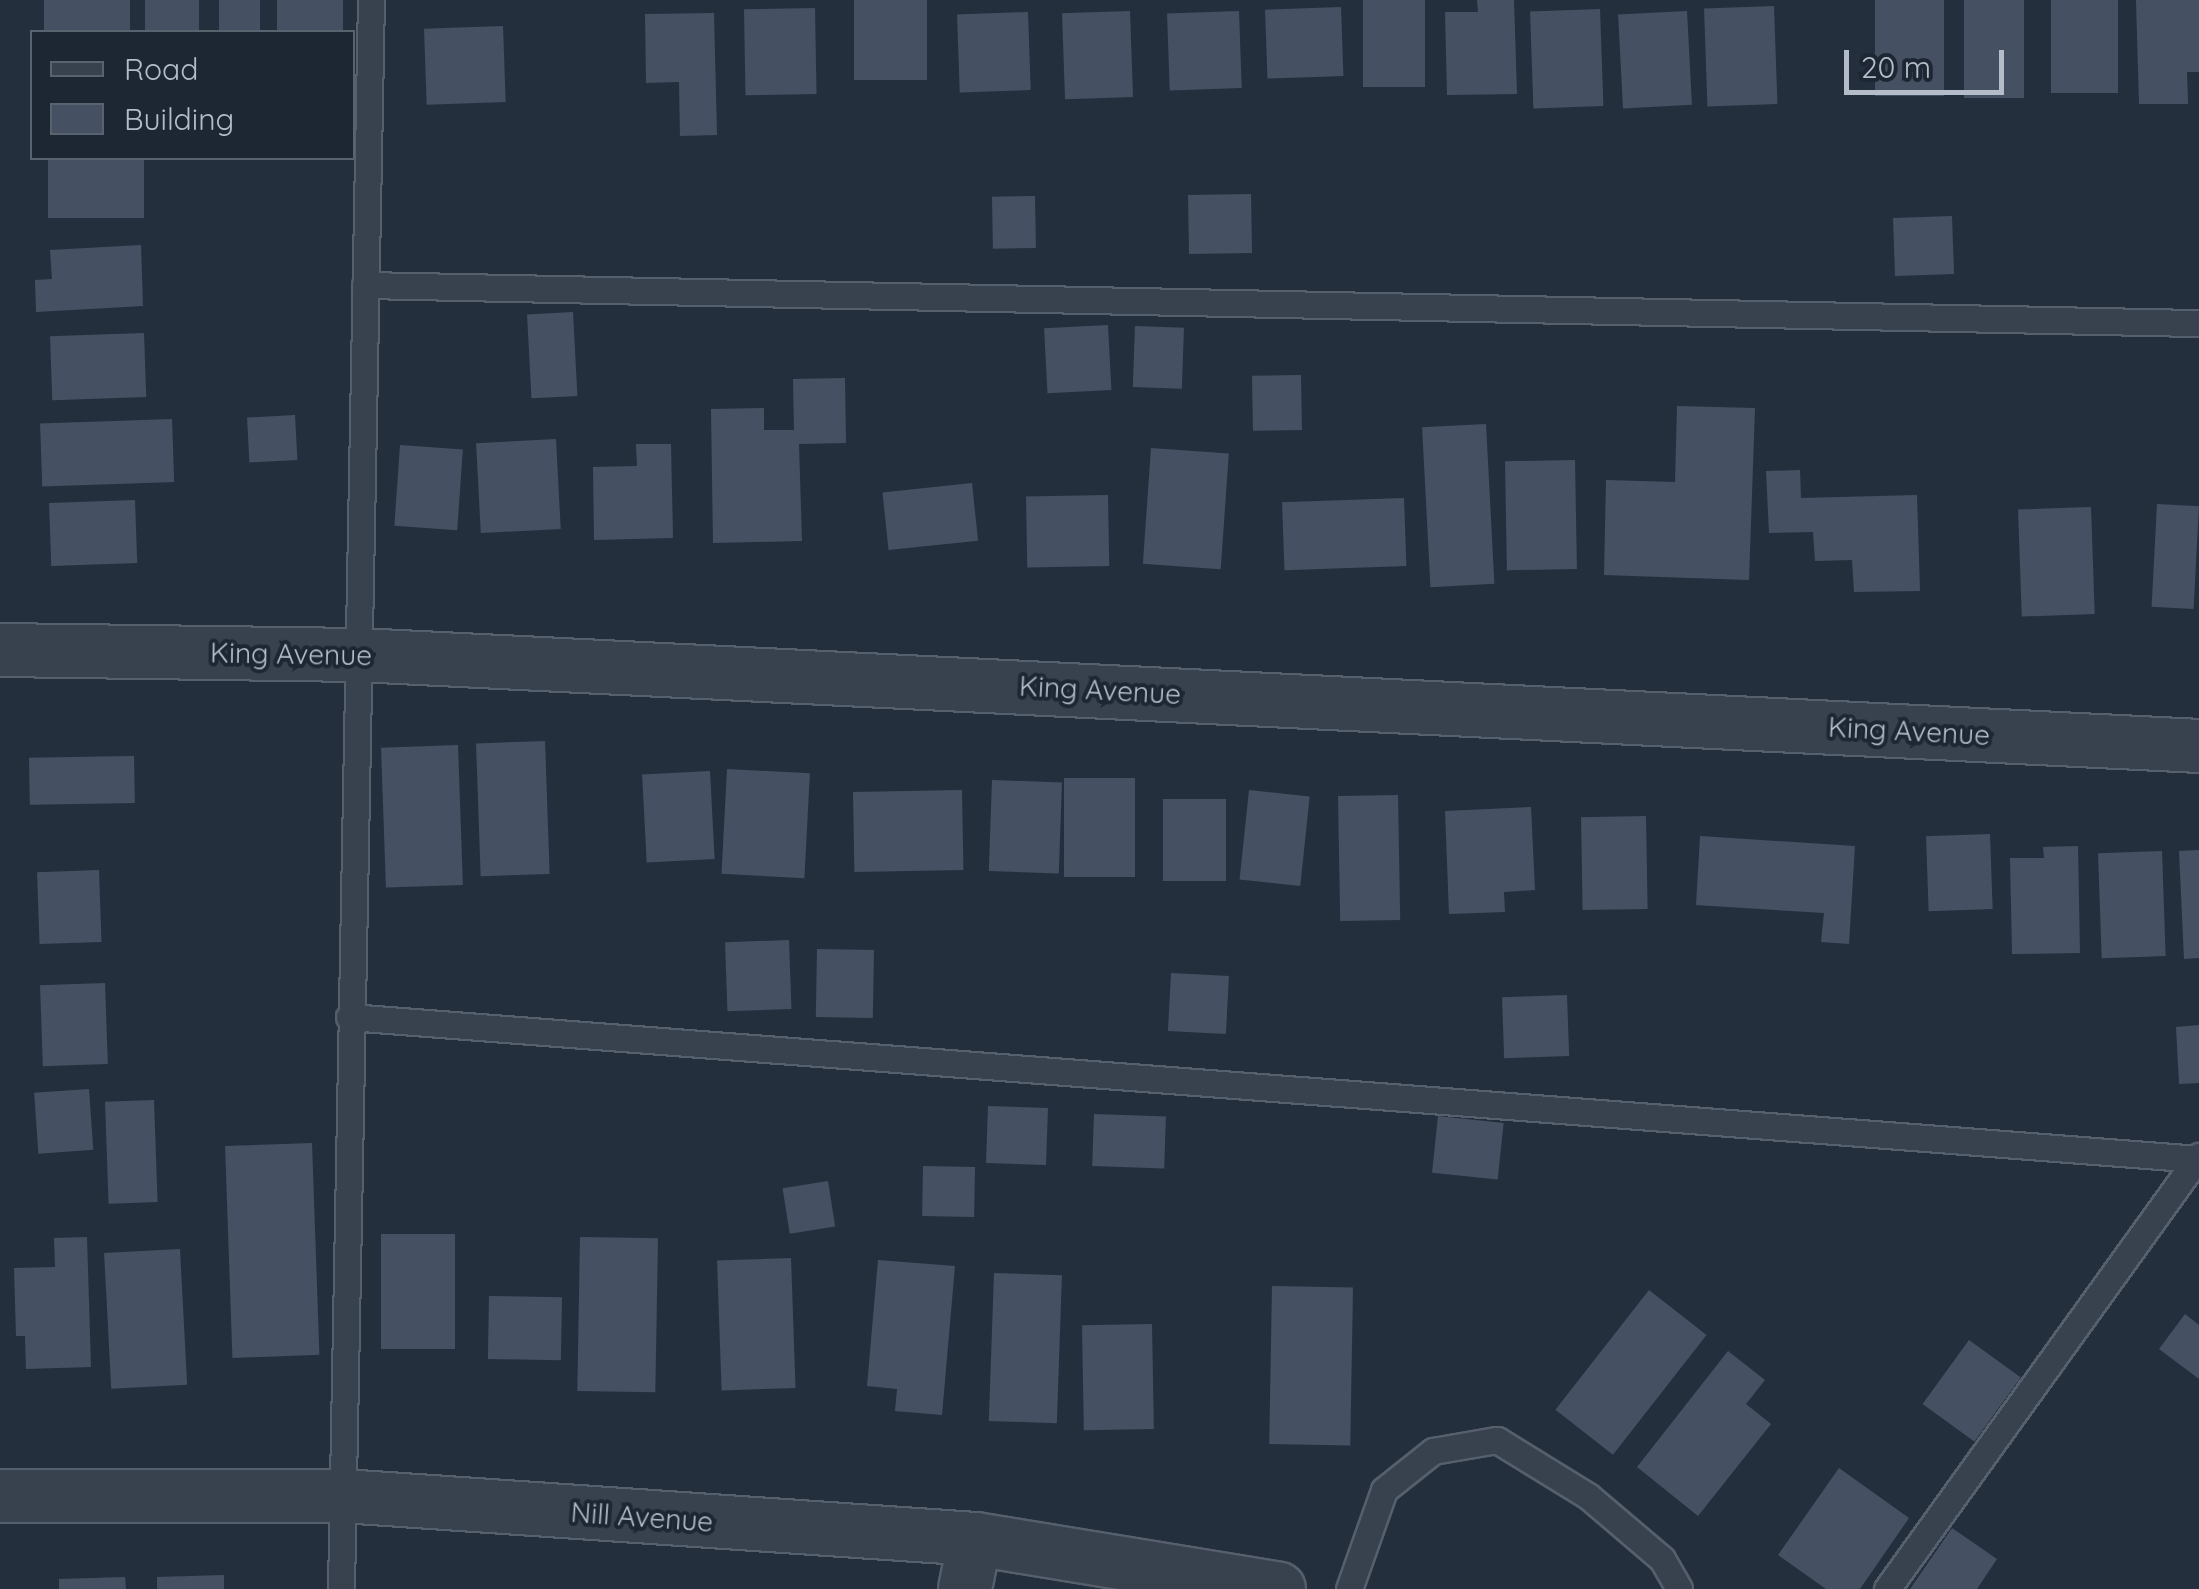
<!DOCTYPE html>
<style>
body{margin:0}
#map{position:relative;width:2199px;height:1589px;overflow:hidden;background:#242f3e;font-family:Quicksand,sans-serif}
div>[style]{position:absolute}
.building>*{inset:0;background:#455162;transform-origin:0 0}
.roads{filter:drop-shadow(2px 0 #565f6c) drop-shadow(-2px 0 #565f6c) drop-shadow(0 2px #565f6c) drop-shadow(0 -2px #565f6c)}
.lane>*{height:25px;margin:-12.5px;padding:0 12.5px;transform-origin:12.5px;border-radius:12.5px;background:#38414e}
.street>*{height:52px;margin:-26px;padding:0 26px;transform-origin:26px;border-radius:26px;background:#38414e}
span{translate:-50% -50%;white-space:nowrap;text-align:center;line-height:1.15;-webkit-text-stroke:8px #1d2633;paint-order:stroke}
.street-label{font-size:28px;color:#b4bcc9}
.legend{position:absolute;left:30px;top:30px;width:325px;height:130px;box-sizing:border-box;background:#1d2633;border:2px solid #59626f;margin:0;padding:12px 18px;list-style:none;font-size:30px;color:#b4bcc9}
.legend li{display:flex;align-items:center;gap:20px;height:50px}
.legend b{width:50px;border:2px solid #59626f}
.scale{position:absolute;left:1844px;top:50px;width:160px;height:45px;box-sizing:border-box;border:5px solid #b4bcc9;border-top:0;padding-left:12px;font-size:30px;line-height:35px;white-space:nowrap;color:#b4bcc9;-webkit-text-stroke:8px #1d2633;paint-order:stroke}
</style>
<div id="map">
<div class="building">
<div style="left:44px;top:0;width:86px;height:32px"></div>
<div style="left:145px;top:0;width:54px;height:32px"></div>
<div style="left:219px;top:0;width:41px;height:32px"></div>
<div style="left:277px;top:0;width:66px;height:32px"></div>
<div style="left:854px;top:0;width:73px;height:80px"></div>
<div style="left:1363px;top:0;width:62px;height:87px"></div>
<div style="clip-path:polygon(1477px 0,1514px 0,1517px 94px,1447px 95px,1445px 12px,1478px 12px)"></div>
<div style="left:1875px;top:0;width:69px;height:96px"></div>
<div style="left:1964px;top:0;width:60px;height:98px"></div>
<div style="left:2051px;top:0;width:67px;height:93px"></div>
<div style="clip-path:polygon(2136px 0,2199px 0,2199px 72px,2187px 72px,2188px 104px,2139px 104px)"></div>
<div style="left:1774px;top:6px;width:98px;height:70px;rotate:88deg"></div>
<div style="left:1341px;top:7px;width:69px;height:76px;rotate:88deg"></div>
<div style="left:815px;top:8px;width:86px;height:71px;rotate:89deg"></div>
<div style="left:1600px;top:9px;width:97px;height:70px;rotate:88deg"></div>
<div style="left:1130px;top:11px;width:86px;height:68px;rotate:88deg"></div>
<div style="left:1239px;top:11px;width:77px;height:72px;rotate:88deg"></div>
<div style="left:1687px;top:11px;width:94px;height:69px;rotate:87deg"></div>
<div style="left:1028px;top:12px;width:78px;height:71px;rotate:88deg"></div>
<div style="clip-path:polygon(714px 13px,717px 135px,680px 136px,679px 82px,646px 83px,645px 14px)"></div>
<div style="left:503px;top:26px;width:76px;height:79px;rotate:88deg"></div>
<div style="left:48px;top:158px;width:96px;height:60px"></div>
<div style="left:1251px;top:194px;width:59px;height:63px;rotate:89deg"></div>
<div style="left:1035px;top:196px;width:52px;height:43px;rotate:89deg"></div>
<div style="left:1952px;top:216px;width:58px;height:59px;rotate:88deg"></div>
<div style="clip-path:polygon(141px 245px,143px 306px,36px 312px,35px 280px,52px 279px,50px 250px)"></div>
<div style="left:573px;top:312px;width:84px;height:46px;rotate:87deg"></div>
<div style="left:1108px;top:325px;width:65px;height:64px;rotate:87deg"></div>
<div style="left:1135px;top:326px;width:49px;height:61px;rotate:2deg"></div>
<div style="left:144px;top:333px;width:64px;height:94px;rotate:88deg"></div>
<div style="left:1301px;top:375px;width:55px;height:49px;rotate:89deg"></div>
<div style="clip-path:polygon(845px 378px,846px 443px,799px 444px,802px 541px,713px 543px,711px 409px,764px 408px,764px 430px,794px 430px,793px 379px)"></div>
<div style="clip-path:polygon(1677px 406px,1755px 408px,1749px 580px,1604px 575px,1606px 480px,1675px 482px)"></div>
<div style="left:295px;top:415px;width:45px;height:48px;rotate:87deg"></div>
<div style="left:172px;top:419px;width:63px;height:132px;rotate:88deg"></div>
<div style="left:1486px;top:424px;width:160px;height:64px;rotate:87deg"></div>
<div style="left:556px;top:439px;width:90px;height:80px;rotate:87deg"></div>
<div style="clip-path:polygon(636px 444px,671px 444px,673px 538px,594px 540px,593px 467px,637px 466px)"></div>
<div style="left:400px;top:445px;width:63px;height:81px;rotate:4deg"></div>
<div style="left:1151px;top:448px;width:78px;height:116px;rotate:4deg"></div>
<div style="left:1575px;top:460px;width:109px;height:70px;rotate:89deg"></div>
<div style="clip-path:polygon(1800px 470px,1801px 498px,1917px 495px,1920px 591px,1854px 592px,1852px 560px,1815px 561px,1813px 532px,1769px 533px,1766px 471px)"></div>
<div style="left:972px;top:483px;width:58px;height:90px;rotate:84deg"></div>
<div style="left:1108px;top:495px;width:71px;height:82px;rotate:89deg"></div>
<div style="left:1404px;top:498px;width:68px;height:122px;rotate:88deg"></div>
<div style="left:135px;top:500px;width:63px;height:86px;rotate:88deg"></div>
<div style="left:2157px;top:504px;width:42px;height:103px;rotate:3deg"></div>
<div style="left:2091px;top:507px;width:107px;height:73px;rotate:88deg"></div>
<div style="left:545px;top:741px;width:133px;height:69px;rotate:88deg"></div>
<div style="left:458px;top:745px;width:140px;height:77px;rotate:88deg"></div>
<div style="left:134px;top:756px;width:47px;height:105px;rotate:89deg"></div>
<div style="left:727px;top:769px;width:83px;height:105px;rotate:3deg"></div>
<div style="left:710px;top:771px;width:88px;height:68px;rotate:87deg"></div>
<div style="left:1064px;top:778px;width:71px;height:99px"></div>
<div style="left:992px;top:780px;width:70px;height:91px;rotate:2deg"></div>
<div style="left:962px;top:790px;width:80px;height:109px;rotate:89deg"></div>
<div style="left:1249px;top:790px;width:61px;height:90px;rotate:6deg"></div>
<div style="left:1398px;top:795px;width:125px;height:60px;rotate:89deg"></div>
<div style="left:1163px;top:799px;width:63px;height:82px"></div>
<div style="clip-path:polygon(1531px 807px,1535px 890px,1504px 892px,1505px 912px,1449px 914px,1445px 811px)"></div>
<div style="left:1646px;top:816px;width:93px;height:65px;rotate:89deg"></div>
<div style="left:1990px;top:834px;width:75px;height:64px;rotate:88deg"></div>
<div style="clip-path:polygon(1700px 836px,1855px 846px,1849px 944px,1821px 942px,1824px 913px,1696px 905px)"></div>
<div style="clip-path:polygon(2078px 846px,2080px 953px,2012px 954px,2010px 858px,2044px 858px,2043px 847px)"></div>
<div style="clip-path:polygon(2199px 850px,2199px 958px,2184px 959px,2179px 851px)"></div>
<div style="left:2162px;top:851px;width:105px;height:64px;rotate:88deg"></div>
<div style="left:99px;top:870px;width:72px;height:62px;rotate:88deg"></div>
<div style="left:789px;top:940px;width:69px;height:64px;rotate:88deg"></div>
<div style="left:817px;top:949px;width:57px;height:68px;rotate:1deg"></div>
<div style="left:1171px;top:973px;width:58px;height:58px;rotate:3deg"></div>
<div style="left:105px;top:983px;width:81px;height:65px;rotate:88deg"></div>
<div style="left:1567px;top:995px;width:61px;height:65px;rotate:88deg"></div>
<div style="clip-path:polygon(2199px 1025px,2199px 1083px,2179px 1084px,2176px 1027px)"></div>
<div style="left:89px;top:1089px;width:61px;height:55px;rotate:86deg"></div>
<div style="left:154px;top:1100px;width:102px;height:49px;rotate:88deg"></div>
<div style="left:988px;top:1106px;width:60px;height:57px;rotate:2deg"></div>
<div style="left:1094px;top:1114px;width:72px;height:52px;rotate:2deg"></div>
<div style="left:1438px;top:1116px;width:66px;height:57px;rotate:6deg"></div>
<div style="left:312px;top:1143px;width:212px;height:87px;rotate:88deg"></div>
<div style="left:923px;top:1166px;width:52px;height:50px;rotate:1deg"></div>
<div style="left:828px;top:1181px;width:46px;height:46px;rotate:81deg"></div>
<div style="left:455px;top:1234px;width:115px;height:74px;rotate:90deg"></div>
<div style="clip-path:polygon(87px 1237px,91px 1367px,26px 1369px,25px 1336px,16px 1336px,14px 1268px,55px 1267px,54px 1238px)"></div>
<div style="left:580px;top:1237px;width:78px;height:154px;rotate:1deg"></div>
<div style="left:180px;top:1249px;width:136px;height:76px;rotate:87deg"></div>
<div style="left:791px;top:1258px;width:130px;height:74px;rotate:88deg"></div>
<div style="clip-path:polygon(878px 1260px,955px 1266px,942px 1415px,895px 1411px,897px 1389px,867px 1386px)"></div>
<div style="left:994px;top:1273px;width:68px;height:148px;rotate:2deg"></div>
<div style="left:1272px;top:1286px;width:81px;height:158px;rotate:1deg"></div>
<div style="left:1649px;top:1290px;width:73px;height:152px;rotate:38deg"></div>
<div style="left:489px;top:1296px;width:73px;height:63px;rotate:1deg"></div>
<div style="clip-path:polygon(2185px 1314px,2199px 1325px,2199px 1379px,2159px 1349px)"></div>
<div style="left:1152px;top:1324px;width:105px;height:70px;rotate:89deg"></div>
<div style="left:1969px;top:1340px;width:64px;height:79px;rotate:36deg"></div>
<div style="clip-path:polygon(1728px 1351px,1765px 1380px,1746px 1404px,1771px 1424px,1698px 1516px,1637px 1467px)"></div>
<div style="clip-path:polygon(1839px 1468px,1909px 1518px,1860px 1589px,1826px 1589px,1778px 1555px)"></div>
<div style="clip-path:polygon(1952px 1528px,1997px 1559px,1977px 1589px,1910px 1589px)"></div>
<div style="clip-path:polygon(224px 1575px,224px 1589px,157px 1589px,157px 1577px)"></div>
<div style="clip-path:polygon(125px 1577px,126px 1589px,59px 1589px,59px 1579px)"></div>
</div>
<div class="roads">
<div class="lane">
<div style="left:365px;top:285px;width:1834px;rotate:1.19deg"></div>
<div style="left:349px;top:1017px;width:1853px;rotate:4.39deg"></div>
<div style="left:341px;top:1589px;width:1589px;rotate:-88.92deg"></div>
<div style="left:1349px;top:1589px;width:105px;rotate:-70.5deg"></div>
<div style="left:1384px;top:1490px;width:63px;rotate:-38.5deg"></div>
<div style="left:1433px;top:1451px;width:65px;rotate:-9.8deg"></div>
<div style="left:1497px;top:1440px;width:107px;rotate:31.6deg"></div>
<div style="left:1588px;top:1496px;width:97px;rotate:40.4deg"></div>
<div style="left:1662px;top:1559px;width:34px;rotate:60deg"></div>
<div style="left:1887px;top:1589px;width:534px;rotate:-54.23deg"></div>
</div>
<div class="street">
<div style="left:0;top:650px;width:359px;rotate:0.8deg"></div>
<div style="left:359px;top:655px;width:1842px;rotate:2.83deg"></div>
<div style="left:0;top:1496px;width:343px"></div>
<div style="left:343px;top:1496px;width:633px;rotate:3.89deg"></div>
<div style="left:975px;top:1539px;width:308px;rotate:9.3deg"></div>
<div style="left:965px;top:1589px;width:51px;rotate:-78.7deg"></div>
</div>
</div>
<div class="street-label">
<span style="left:291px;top:654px;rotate:1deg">King Avenue</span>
<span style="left:1100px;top:690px;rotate:3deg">King Avenue</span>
<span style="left:1909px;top:731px;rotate:3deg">King Avenue</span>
<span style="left:642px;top:1517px;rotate:4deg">Nill Avenue</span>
</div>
<ul class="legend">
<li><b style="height:12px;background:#38414e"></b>Road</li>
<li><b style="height:28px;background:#455162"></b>Building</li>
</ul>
<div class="scale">20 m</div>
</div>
